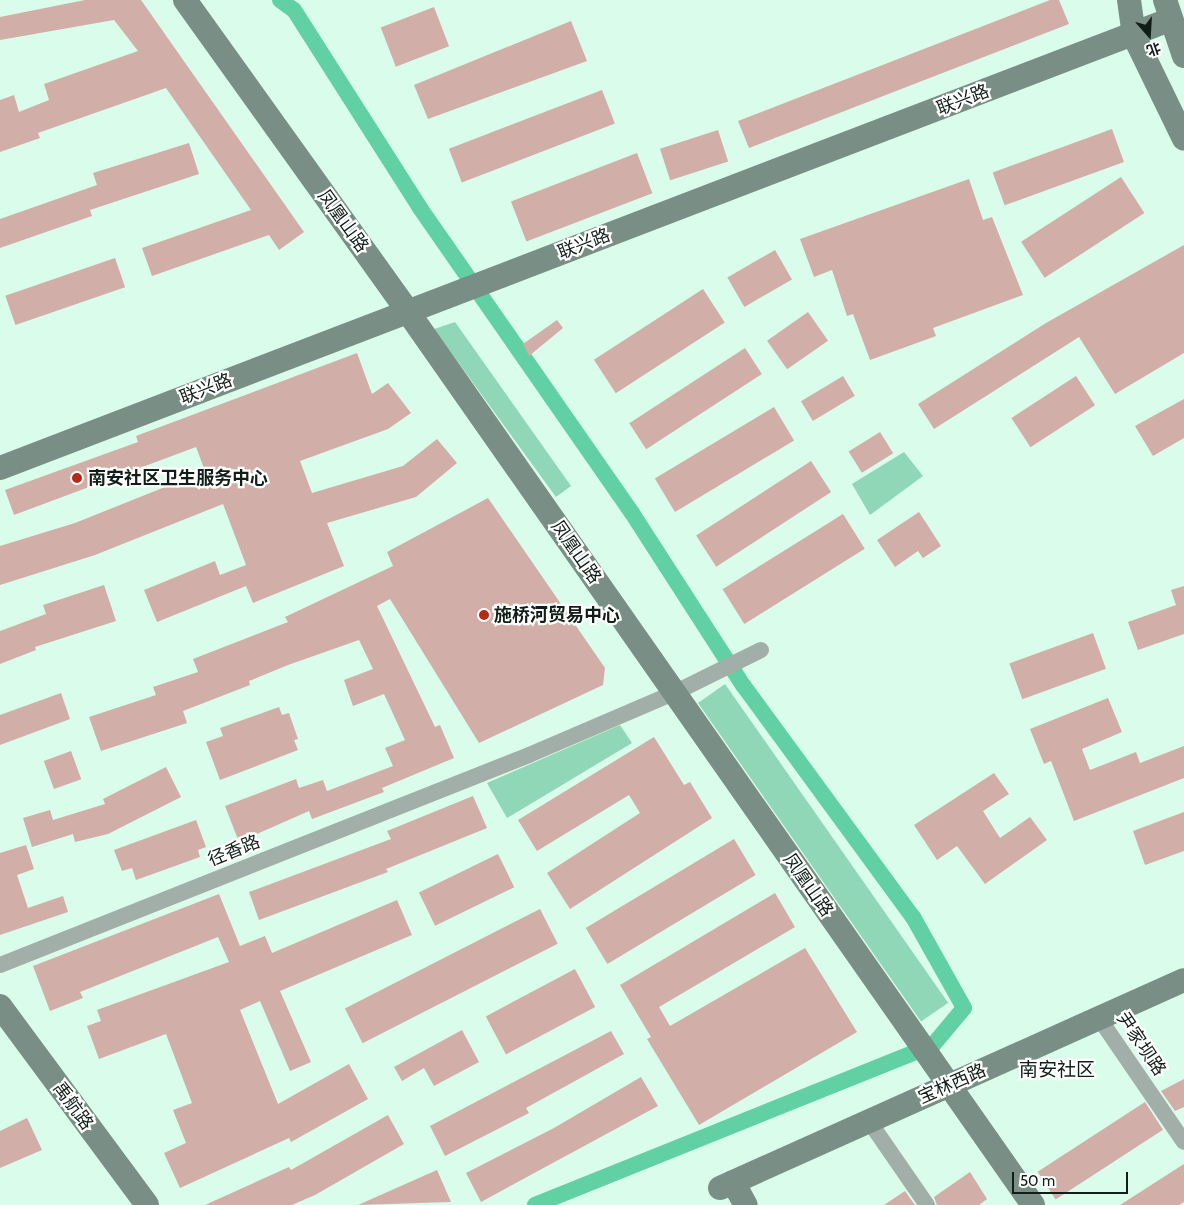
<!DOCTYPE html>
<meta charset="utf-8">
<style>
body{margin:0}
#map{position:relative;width:1184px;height:1205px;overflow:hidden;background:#dafceb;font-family:Cabin,"Noto Sans SC",sans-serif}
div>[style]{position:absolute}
.green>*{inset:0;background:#8fd7b6;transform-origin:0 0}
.canal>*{height:16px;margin:-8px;padding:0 8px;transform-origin:8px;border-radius:8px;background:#61d0a2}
.building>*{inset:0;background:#d1aea7;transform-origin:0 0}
.street>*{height:16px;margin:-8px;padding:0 8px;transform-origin:8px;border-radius:8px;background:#a1afa8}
.secondary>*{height:24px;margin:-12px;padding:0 12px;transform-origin:12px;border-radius:12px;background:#798e84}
.dots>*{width:14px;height:14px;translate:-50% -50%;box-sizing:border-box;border:2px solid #fff;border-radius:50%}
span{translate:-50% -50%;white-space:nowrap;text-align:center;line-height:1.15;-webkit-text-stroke:4.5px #fff;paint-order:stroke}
.street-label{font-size:18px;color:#111e18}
.poi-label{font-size:18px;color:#111e18;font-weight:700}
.left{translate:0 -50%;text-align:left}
.neighbourhood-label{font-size:19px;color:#111e18}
.north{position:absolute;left:1124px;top:10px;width:50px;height:50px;-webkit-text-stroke:4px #fff;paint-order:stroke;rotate:161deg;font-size:14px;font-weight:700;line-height:20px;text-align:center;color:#111e18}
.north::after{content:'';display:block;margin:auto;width:18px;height:22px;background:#111e18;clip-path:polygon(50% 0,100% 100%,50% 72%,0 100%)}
.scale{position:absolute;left:1012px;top:1172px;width:116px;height:22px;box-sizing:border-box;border:2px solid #111e18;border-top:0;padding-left:6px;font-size:15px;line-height:18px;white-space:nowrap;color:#111e18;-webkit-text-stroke:4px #fff;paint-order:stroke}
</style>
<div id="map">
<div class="green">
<div style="clip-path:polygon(455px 322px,571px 486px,556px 497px,434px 329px)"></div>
<div style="clip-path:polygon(904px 452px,923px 476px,870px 515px,852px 484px)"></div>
<div style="left:725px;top:684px;width:389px;height:33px;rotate:55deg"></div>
<div style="clip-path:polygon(620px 725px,632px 743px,507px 818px,487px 783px)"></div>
</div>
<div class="canal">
<div style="left:280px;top:0;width:17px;rotate:36deg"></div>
<div style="left:294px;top:10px;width:235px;rotate:57.5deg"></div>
<div style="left:420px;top:208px;width:371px;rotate:55.2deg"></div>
<div style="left:632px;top:513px;width:205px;rotate:57.2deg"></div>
<div style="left:743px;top:685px;width:288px;rotate:53.8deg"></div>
<div style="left:913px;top:917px;width:104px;rotate:60.7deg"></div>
<div style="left:964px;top:1008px;width:48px;rotate:130deg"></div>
<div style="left:933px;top:1045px;width:429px;rotate:158.1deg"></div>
</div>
<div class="building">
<div style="clip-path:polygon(85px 0,141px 0,304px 232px,279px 250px,269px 235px,152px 276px,142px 248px,251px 210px,166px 88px,38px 133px,40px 138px,0 152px,0 100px,14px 95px,19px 112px,49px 100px,44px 84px,138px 51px,114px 20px,0 40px,0 17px)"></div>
<div style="clip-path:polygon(1050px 0,1059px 0,1069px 24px,749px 148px,738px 121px)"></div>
<div style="left:434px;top:7px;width:42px;height:57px;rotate:69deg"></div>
<div style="clip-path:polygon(571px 21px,587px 61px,428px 119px,414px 85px)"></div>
<div style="left:602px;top:90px;width:36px;height:164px;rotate:69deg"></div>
<div style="left:1112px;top:129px;width:35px;height:127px;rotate:70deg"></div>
<div style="left:718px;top:130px;width:33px;height:61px;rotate:72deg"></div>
<div style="clip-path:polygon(189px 143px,199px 174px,90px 210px,92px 216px,0 248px,0 219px,97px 185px,93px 173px)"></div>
<div style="left:637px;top:153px;width:43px;height:135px;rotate:69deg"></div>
<div style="left:1121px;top:177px;width:43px;height:119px;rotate:57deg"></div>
<div style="clip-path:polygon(969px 179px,983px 220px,992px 217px,1023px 295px,933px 328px,936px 336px,870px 360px,853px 314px,847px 316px,832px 270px,814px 277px,800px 239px)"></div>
<div style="clip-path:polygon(1184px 245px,1184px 353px,1115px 394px,1079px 337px,934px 429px,918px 404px,1046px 323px)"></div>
<div style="left:775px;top:250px;width:34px;height:55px;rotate:60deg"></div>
<div style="left:115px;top:258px;width:31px;height:116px;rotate:71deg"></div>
<div style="left:703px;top:289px;width:40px;height:130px;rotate:57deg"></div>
<div style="left:808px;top:312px;width:35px;height:50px;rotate:55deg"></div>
<div style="clip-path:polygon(557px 320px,563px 328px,529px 356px,523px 344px)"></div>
<div style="left:745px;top:348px;width:31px;height:138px;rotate:57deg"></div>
<div style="clip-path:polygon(357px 353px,372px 394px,388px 383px,411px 413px,388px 429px,300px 461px,312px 493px,403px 466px,437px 439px,457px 463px,416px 497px,327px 523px,344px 566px,253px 603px,246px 586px,157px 622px,144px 590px,215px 561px,220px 575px,246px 565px,223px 504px,95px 555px,0 585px,0 546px,75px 523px,205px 471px,196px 447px,14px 515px,5px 490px,138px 442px,136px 436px)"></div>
<div style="left:843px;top:376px;width:23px;height:49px;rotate:59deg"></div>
<div style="left:1076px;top:376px;width:35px;height:77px;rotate:57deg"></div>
<div style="clip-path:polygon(1184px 399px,1184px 438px,1153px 456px,1135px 426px)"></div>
<div style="left:774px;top:407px;width:39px;height:139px;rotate:59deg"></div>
<div style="left:880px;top:432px;width:25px;height:37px;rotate:58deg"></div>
<div style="left:811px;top:461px;width:37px;height:137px;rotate:57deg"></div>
<div style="clip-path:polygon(488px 498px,605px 668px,603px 685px,479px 743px,390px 599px,377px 606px,435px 727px,440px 725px,454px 758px,382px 788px,384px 792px,312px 819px,309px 811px,239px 842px,225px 806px,296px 779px,299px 788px,323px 780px,327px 791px,393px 766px,385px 748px,405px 740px,384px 694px,353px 706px,344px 680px,373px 669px,359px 640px,288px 665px,249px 681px,250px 685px,183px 711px,187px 723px,101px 751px,89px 717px,156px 695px,153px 687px,198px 672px,193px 659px,288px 622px,285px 617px,393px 566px,387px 552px)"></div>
<div style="clip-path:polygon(919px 512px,941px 546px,923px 558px,918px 551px,895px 567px,877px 540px)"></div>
<div style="left:843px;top:514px;width:41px;height:142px;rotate:58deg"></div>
<div style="clip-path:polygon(104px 585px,116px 621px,35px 647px,36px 650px,0 664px,0 631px,46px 614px,43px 605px)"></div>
<div style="clip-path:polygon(1184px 586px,1184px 634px,1138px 650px,1128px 622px,1176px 605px,1171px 590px)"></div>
<div style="left:1093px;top:633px;width:38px;height:89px;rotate:70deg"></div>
<div style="clip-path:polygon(61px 693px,70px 719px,0 745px,0 715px)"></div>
<div style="clip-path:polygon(1108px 698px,1122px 732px,1082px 749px,1090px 770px,1136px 752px,1140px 763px,1184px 746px,1184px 778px,1074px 821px,1051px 761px,1044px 764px,1030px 729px)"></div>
<div style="clip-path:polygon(279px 707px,282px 715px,289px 713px,298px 739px,294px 740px,298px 750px,220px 780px,206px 742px,223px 736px,220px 728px)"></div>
<div style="clip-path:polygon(654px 737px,684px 785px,690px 782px,712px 818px,570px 909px,547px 873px,640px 813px,629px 795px,537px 851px,518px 820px)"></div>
<div style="left:71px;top:751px;width:30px;height:29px;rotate:70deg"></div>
<div style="clip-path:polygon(166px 767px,181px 797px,108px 834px,75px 842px,73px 834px,32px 847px,23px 818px,50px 810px,53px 820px,105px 804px,103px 799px)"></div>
<div style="clip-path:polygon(994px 773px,1009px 794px,983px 811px,1000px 838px,1030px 817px,1047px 840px,985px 884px,957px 846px,937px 860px,914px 825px)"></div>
<div style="clip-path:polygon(473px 796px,487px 828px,386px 869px,388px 872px,259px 920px,249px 892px,391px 839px,387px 831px)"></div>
<div style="clip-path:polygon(1184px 812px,1184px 851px,1145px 865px,1133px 831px)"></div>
<div style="clip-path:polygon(196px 820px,206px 847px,198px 850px,200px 857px,136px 880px,132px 868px,122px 871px,114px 850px)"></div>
<div style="left:734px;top:839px;width:42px;height:173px;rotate:59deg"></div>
<div style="clip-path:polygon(26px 845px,34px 869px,17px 875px,28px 908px,63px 896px,68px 912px,0 935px,0 853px)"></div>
<div style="left:498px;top:854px;width:37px;height:88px;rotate:64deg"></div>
<div style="clip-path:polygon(775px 893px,795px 927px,659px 1007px,670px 1026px,805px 948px,857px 1032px,699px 1125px,647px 1039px,651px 1037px,620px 985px)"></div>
<div style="clip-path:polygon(219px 894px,240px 946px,265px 936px,272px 953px,397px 900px,412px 935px,280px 991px,311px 1062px,290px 1071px,260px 1001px,240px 1010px,278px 1104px,349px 1064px,368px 1099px,291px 1142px,289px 1138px,180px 1188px,164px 1153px,186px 1143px,173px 1110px,192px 1103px,166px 1034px,99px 1059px,87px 1026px,101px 1021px,97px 1010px,229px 962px,218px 937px,80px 992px,83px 998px,50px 1011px,33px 966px)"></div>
<div style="left:540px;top:909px;width:39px;height:219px;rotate:63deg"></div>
<div style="left:575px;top:969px;width:43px;height:101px;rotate:62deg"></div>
<div style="clip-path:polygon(462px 1030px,479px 1062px,434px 1086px,424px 1068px,402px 1081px,394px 1067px)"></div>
<div style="clip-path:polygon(611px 1031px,624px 1054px,526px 1108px,529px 1113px,445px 1156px,430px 1126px)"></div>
<div style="clip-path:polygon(641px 1077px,658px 1106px,481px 1202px,466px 1173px,554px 1128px)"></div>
<div style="clip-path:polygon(1184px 1079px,1184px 1107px,1175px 1111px,1161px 1091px)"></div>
<div style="left:1145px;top:1102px;width:33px;height:128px;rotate:57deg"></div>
<div style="clip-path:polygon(388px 1115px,404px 1144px,315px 1195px,292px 1205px,205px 1205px,289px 1167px,291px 1170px)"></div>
<div style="clip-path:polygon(27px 1118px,42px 1150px,0 1168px,0 1131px)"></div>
<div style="clip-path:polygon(1184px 1164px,1184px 1202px,1179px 1205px,1120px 1205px)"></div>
<div style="clip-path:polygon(437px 1170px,451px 1202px,358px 1205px)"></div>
<div style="clip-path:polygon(970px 1172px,987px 1199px,979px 1205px,937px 1205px,934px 1197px)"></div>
<div style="clip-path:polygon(905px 1191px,915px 1205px,884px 1205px)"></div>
</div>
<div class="street">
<div style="left:0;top:965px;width:569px;rotate:-21.65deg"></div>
<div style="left:529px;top:755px;width:158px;rotate:-23.2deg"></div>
<div style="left:674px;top:693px;width:97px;rotate:-26.3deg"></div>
<div style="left:1099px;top:1018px;width:150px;rotate:55.6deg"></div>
<div style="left:869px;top:1121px;width:102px;rotate:55.4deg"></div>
</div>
<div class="secondary">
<div style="left:185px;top:0;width:384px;rotate:54.4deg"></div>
<div style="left:408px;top:312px;width:1090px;rotate:55.01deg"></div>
<div style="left:1129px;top:0;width:36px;rotate:82deg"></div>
<div style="left:1134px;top:36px;width:114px;rotate:64.1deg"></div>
<div style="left:1165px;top:0;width:59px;rotate:71.3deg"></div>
<div style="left:0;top:468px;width:1252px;rotate:-20.97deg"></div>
<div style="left:0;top:1006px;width:247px;rotate:53.5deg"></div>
<div style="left:733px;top:1182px;width:26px;rotate:61deg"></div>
<div style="left:720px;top:1188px;width:508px;rotate:-24.15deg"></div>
</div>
<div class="dots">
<div style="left:77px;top:478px;background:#b72a17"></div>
<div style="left:484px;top:615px;background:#b72a17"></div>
</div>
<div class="street-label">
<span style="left:963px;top:100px;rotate:-21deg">联兴路</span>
<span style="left:343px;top:221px;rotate:54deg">凤凰山路</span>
<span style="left:584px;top:244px;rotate:-21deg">联兴路</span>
<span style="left:206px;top:389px;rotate:-21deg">联兴路</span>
<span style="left:576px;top:552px;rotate:55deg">凤凰山路</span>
<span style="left:234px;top:851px;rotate:-22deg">径香路</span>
<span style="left:808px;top:885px;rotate:55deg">凤凰山路</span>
<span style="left:1141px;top:1044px;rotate:56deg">尹家坝路</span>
<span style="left:952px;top:1084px;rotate:-24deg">宝林西路</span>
<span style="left:73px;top:1106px;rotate:54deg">禹航路</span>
</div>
<div class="poi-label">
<span class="left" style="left:88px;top:478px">南安社区卫生服务中心</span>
<span class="left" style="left:494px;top:615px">施桥河贸易中心</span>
</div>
<div class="neighbourhood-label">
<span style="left:1057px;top:1070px">南安社区</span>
</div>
<div class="north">北</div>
<div class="scale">50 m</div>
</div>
